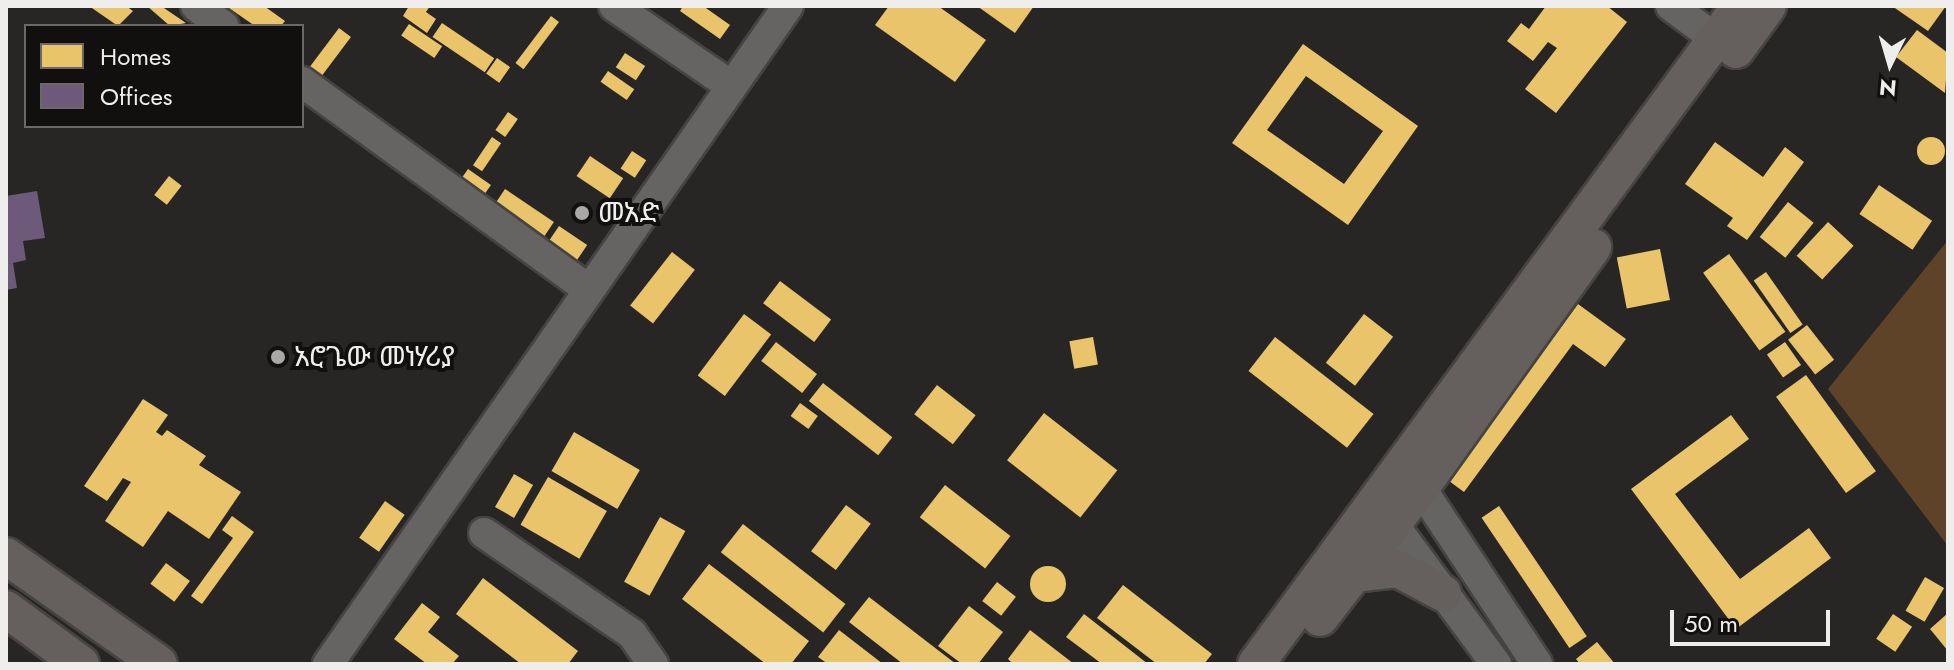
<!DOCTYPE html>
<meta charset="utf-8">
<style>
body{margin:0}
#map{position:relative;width:1954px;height:670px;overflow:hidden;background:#282625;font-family:Jost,"Noto Sans Ethiopic",sans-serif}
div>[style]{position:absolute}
.green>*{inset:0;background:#5e4329}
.homes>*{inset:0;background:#e9c46a;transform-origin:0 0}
.round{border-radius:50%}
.offices>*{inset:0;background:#6d597a}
.roads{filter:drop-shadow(2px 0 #464443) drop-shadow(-2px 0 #464443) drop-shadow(0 2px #464443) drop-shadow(0 -2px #464443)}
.minor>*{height:30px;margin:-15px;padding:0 15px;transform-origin:15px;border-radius:15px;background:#656463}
.major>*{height:36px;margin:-18px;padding:0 18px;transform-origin:18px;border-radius:18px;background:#65605e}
.dots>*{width:22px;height:22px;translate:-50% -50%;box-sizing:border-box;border:4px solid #11100e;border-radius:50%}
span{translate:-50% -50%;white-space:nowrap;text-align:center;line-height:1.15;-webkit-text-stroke:8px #11100e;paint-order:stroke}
.poi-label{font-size:28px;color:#f0eeed}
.left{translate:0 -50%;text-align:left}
.frame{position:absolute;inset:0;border:8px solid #f0eeed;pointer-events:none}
.legend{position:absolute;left:24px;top:24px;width:280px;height:104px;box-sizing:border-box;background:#11100e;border:2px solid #6a6967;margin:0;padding:10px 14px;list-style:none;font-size:24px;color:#f0eeed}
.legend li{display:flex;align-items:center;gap:16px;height:40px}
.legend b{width:40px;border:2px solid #6a6967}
.north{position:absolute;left:1850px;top:24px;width:80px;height:80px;-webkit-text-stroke:6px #11100e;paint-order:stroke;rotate:185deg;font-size:22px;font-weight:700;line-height:32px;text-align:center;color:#f0eeed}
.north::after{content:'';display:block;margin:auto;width:28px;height:36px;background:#f0eeed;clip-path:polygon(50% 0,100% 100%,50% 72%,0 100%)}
.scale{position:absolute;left:1670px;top:610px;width:160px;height:36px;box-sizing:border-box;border:4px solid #f0eeed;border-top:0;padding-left:10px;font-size:24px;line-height:28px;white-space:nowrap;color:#f0eeed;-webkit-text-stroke:6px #11100e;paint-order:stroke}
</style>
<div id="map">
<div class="green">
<div style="clip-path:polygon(1948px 240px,1948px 546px,1828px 389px)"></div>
</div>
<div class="homes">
<div style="clip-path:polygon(89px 6px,126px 6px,133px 11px,118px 26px)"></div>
<div style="clip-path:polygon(147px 6px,161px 6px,186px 23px,170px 26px)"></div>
<div style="clip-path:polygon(264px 6px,285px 21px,281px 26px,255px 26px,229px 8px)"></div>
<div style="clip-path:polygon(409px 6px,430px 6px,426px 12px,436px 19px,427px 33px,403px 16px)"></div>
<div style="clip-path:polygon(683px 6px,703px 6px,730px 25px,720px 39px,680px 11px)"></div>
<div style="clip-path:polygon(889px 6px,938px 6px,986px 40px,955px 82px,875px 25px)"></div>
<div style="clip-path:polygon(977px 6px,1034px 6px,1015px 33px)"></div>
<div style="clip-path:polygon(1546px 6px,1607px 6px,1627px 22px,1556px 113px,1525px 89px,1557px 48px,1548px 42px,1533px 61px,1507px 41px,1521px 23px,1529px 29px)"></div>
<div style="clip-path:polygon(1892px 6px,1946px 6px,1928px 31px)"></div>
<div style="left:551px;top:16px;width:10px;height:59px;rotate:37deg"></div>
<div style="left:442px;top:23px;width:63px;height:17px;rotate:34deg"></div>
<div style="left:409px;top:24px;width:40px;height:14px;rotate:34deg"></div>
<div style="left:339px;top:28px;width:15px;height:49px;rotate:37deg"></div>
<div style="clip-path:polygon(1917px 30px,1948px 53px,1945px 93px,1896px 57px)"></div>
<div style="clip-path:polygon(evenodd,1303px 44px,1418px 126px,1348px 225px,1232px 143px,1303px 44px,1306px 76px,1383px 131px,1344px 184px,1267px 130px,1306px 76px)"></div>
<div style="left:625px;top:53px;width:24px;height:17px;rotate:33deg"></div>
<div style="left:497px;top:58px;width:16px;height:19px;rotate:35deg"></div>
<div style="left:608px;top:71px;width:32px;height:13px;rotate:35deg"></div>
<div style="left:508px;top:112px;width:12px;height:22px;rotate:35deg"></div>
<div style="left:492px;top:137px;width:11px;height:34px;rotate:34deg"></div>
<div class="round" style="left:1917px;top:137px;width:28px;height:28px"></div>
<div style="clip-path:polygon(1715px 142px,1763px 177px,1785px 147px,1804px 162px,1747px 240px,1727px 226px,1733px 218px,1685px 184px)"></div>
<div style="left:632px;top:151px;width:17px;height:21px;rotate:33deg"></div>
<div style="left:590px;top:156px;width:40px;height:24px;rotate:34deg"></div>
<div style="left:468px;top:169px;width:28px;height:13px;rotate:35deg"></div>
<div style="left:169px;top:176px;width:16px;height:24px;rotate:38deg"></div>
<div style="left:1879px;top:185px;width:64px;height:35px;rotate:34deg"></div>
<div style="left:505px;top:189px;width:59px;height:18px;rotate:34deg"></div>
<div style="left:1788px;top:202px;width:33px;height:45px;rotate:39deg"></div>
<div style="left:1828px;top:222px;width:35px;height:46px;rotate:43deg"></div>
<div style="left:559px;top:226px;width:34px;height:19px;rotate:34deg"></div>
<div style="left:1660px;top:249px;width:52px;height:44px;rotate:79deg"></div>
<div style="left:672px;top:252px;width:29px;height:68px;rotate:38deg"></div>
<div style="left:1729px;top:254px;width:96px;height:32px;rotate:54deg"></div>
<div style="left:1766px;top:272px;width:64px;height:15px;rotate:55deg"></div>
<div style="left:780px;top:281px;width:64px;height:28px;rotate:37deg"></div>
<div style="clip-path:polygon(1578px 304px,1626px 339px,1605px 367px,1573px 344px,1464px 492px,1449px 481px)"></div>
<div style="left:744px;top:314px;width:34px;height:77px;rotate:37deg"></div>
<div style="left:1364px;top:314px;width:37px;height:62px;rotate:38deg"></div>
<div style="left:1807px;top:325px;width:44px;height:24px;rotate:52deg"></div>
<div style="left:1093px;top:337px;width:28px;height:24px;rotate:80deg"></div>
<div style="left:1275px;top:337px;width:125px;height:43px;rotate:38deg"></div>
<div style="left:776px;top:342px;width:52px;height:24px;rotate:38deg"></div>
<div style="left:1785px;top:342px;width:28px;height:22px;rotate:55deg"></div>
<div style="left:1806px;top:375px;width:119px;height:37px;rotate:54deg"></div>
<div style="left:823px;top:383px;width:88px;height:23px;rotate:38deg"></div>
<div style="left:937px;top:385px;width:49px;height:37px;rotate:38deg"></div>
<div style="clip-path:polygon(143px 399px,168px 415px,156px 432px,162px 436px,167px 430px,206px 456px,199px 465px,241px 492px,209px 539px,168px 511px,143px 547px,105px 521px,131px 482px,123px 478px,107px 501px,84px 486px)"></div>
<div style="left:800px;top:403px;width:22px;height:16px;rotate:36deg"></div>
<div style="left:1044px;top:413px;width:93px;height:60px;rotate:38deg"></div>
<div style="clip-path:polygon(1731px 415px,1749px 439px,1675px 494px,1740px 579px,1809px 528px,1831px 558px,1736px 629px,1631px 489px)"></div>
<div style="left:574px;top:432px;width:76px;height:45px;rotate:30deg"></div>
<div style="left:514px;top:474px;width:22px;height:38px;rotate:30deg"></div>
<div style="left:548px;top:477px;width:68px;height:55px;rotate:30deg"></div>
<div style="left:945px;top:485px;width:83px;height:41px;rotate:38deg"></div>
<div style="left:385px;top:501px;width:24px;height:45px;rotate:35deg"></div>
<div style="left:846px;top:505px;width:31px;height:58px;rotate:37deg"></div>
<div style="left:1499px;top:506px;width:157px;height:21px;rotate:56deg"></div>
<div style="clip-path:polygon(232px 516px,254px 532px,202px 604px,191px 596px,233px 538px,222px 530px)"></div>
<div style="left:660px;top:517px;width:29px;height:74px;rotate:29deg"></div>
<div style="left:743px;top:524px;width:130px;height:36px;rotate:38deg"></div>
<div style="left:166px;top:563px;width:30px;height:26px;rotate:37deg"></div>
<div style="clip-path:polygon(709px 564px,809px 641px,791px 664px,766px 664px,682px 599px)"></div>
<div class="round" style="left:1030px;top:566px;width:36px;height:36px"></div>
<div style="left:1925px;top:577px;width:22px;height:39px;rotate:30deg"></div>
<div style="clip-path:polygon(483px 578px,578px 651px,568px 664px,521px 664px,456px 614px)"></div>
<div style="left:997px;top:582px;width:24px;height:24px;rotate:38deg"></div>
<div style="clip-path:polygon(1123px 585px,1212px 654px,1204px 664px,1157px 664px,1097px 618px)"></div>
<div style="clip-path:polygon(869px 597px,956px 664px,903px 664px,849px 622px)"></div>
<div style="clip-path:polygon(422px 603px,440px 617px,428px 632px,459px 656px,452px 664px,427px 664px,394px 639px)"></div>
<div style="clip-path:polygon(969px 606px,1003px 632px,978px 664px,962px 664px,938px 646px)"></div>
<div style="clip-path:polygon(1948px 613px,1948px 651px,1930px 629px)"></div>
<div style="clip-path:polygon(1084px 614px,1148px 664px,1102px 664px,1066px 637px)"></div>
<div style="left:1893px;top:614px;width:23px;height:30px;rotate:34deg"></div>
<div style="clip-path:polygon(839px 630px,883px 664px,828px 664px,818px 657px)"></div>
<div style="clip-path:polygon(1030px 630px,1074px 664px,1013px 664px,1008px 659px)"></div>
<div style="clip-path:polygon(1597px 642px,1615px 664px,1580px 664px,1576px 659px)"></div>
</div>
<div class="offices">
<div style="clip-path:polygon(37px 191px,45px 238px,23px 241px,26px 260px,13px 263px,17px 288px,6px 290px,6px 196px)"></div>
</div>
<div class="roads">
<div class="minor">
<div style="left:196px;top:6px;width:34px;rotate:36deg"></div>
<div style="left:614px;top:6px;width:140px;rotate:34.3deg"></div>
<div style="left:1671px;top:6px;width:56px;rotate:36.3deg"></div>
<div style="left:302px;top:82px;width:353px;rotate:35.9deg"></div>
<div style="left:1408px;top:469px;width:234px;rotate:56.5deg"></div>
<div style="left:1381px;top:508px;width:194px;rotate:53.6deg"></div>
<div style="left:484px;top:533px;width:179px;rotate:34.3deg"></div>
<div style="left:632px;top:634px;width:37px;rotate:55deg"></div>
<div style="left:328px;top:664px;width:803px;rotate:-55.04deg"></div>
</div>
<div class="major">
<div style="left:1736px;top:50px;width:54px;rotate:-54deg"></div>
<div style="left:6px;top:556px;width:187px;rotate:35.2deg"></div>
<div style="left:1353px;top:574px;width:45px;rotate:-6.3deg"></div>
<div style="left:1398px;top:569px;width:51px;rotate:28.1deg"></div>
<div style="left:6px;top:609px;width:93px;rotate:36.3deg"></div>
<div style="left:1320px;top:618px;width:167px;rotate:-52.3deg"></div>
<div style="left:1422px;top:486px;width:294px;rotate:-54.4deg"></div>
<div style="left:1256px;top:664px;width:817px;rotate:-53.66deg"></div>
</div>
</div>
<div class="dots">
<div style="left:582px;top:213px;background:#aaa8a7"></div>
<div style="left:278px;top:357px;background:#aaa8a7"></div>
</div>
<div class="poi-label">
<span class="left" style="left:598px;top:213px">መአድ</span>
<span class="left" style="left:294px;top:357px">አሮጌው መነሃሪያ</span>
</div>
<div class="frame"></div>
<ul class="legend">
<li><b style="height:22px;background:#e9c46a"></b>Homes</li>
<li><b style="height:22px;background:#6d597a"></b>Offices</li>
</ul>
<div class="north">N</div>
<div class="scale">50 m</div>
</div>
